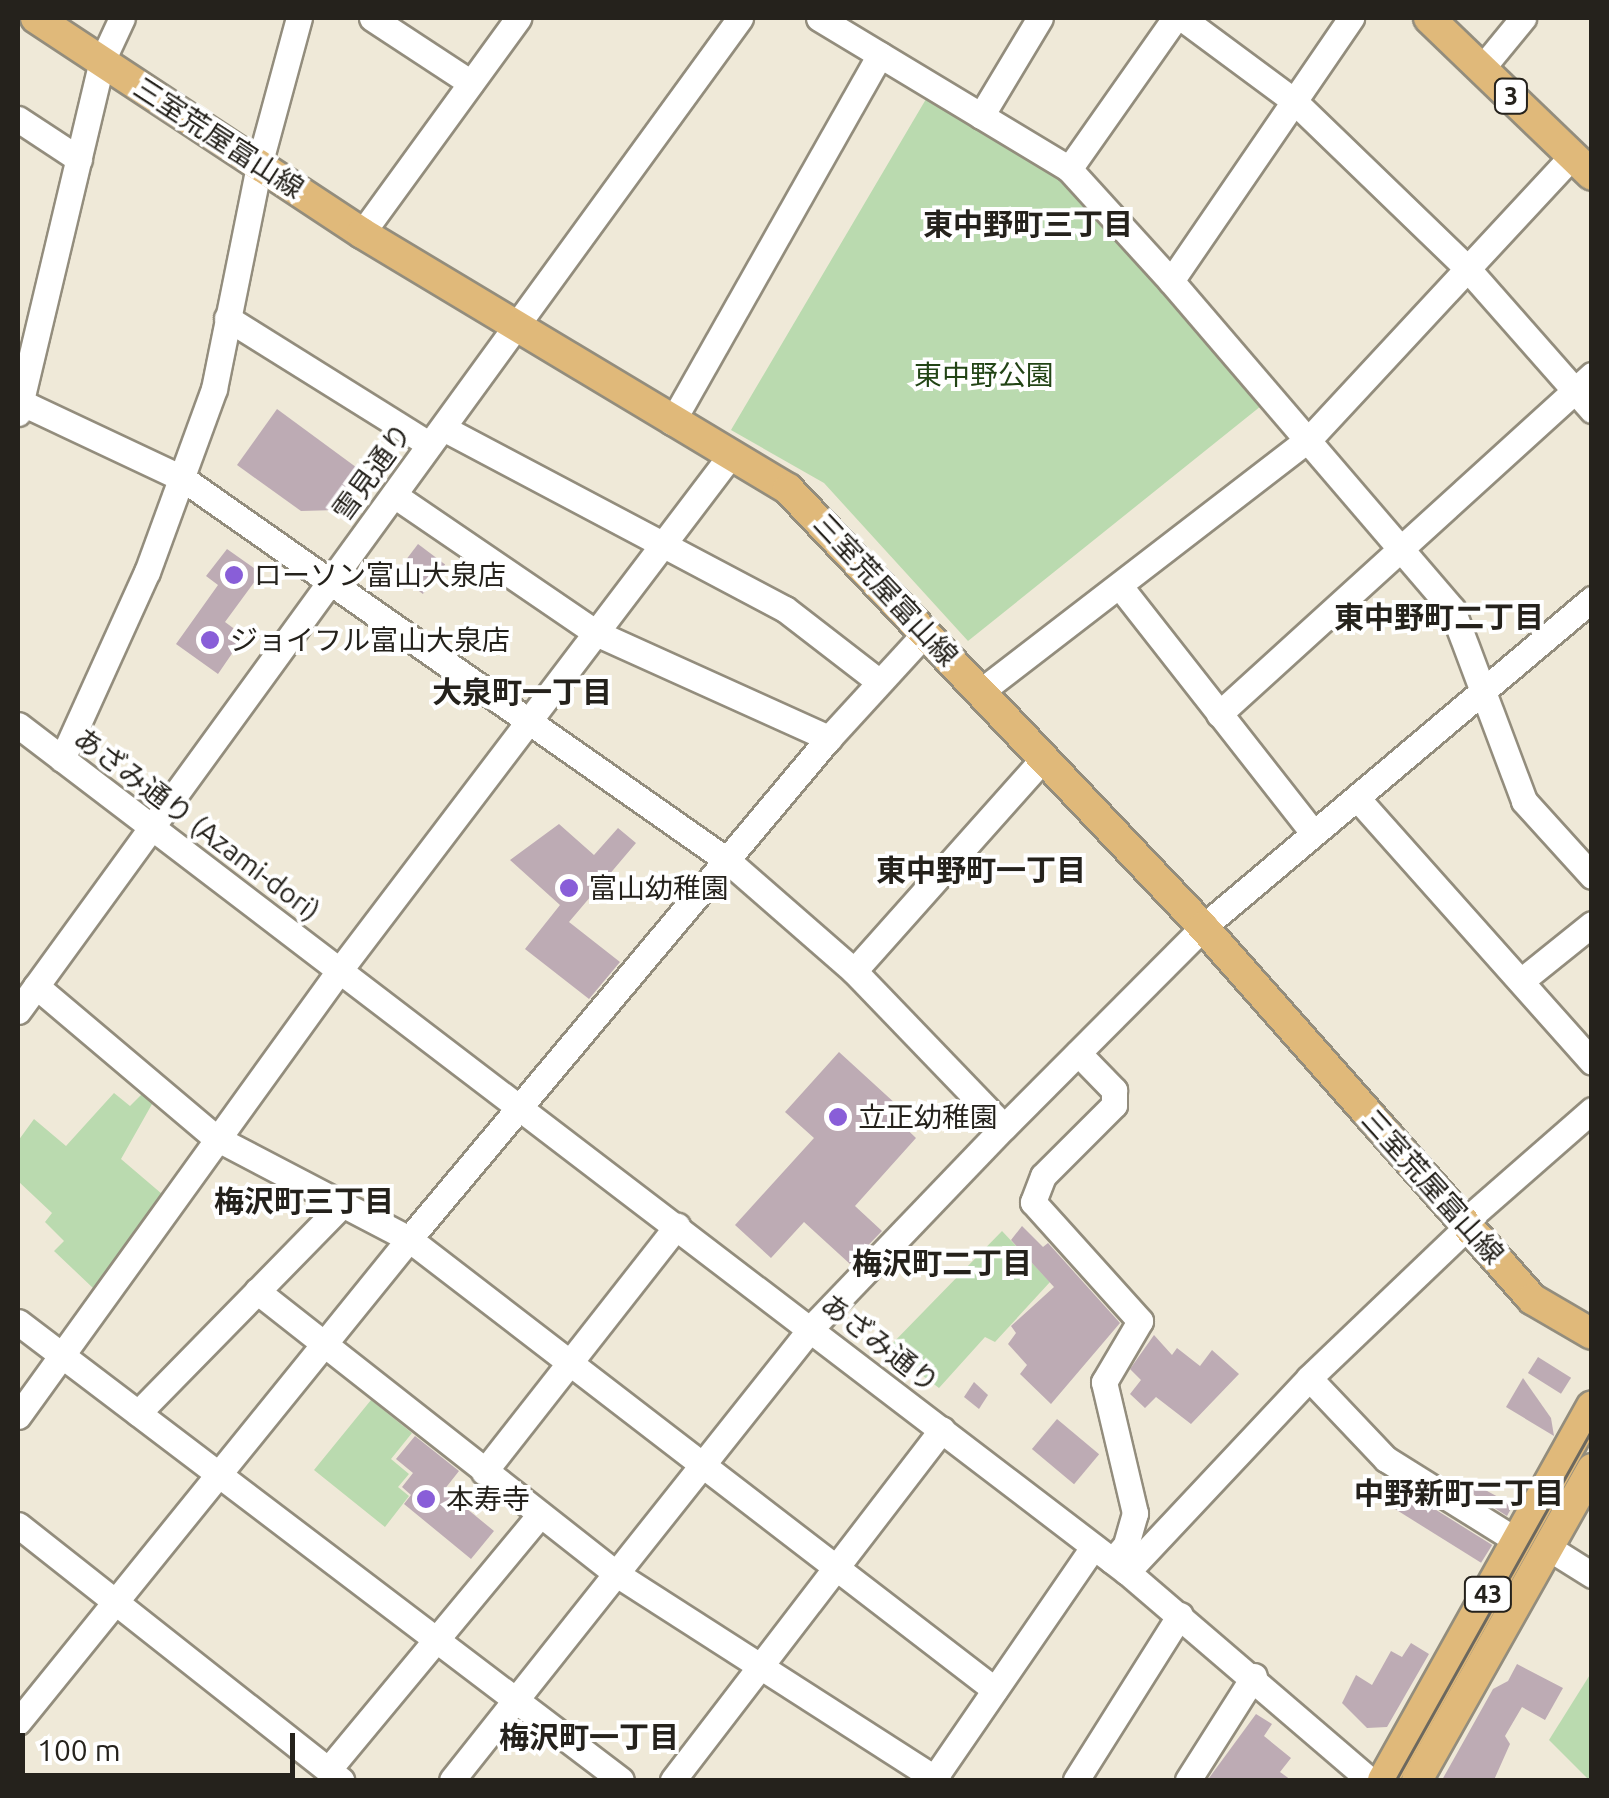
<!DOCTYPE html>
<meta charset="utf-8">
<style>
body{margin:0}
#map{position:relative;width:1609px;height:1798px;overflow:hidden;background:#efe9d8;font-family:Ubuntu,"Noto Sans JP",sans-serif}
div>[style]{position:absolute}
.green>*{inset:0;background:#badaaf}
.building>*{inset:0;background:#bdabb4;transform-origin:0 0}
.roads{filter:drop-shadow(2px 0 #938d7d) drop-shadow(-2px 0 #938d7d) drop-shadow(0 2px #938d7d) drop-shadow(0 -2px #938d7d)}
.minor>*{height:25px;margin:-12.5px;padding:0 12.5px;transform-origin:12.5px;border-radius:12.5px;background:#fff}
.major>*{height:30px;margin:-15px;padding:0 15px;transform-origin:15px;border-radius:15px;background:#e0b97a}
.tram>*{height:2.5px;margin:-1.25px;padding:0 1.25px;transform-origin:1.25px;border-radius:1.25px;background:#6c685e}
.dots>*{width:28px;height:28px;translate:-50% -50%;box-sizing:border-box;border:5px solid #fff;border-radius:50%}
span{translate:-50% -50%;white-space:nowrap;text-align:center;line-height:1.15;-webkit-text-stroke:8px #fff;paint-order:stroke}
.shield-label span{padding:2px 8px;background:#fff;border:2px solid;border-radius:8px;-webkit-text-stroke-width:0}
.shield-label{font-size:25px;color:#25221c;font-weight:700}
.street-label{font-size:28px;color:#25221c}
.park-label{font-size:28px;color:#224415}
.poi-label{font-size:28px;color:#25221c}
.left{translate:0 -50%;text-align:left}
.neighbourhood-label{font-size:30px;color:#25221c;font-weight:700}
.frame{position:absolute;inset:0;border:20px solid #25221c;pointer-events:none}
.scale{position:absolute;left:20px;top:1733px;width:275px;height:45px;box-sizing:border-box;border:5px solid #25221c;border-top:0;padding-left:12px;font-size:30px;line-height:35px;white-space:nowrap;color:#25221c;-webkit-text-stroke:8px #fff;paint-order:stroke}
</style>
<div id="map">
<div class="green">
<div style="clip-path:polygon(929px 94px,1068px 185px,1266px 402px,968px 641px,824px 483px,731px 430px)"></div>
<div style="clip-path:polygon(146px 1090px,156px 1097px,121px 1159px,162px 1194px,93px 1288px,54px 1251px,64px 1241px,45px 1222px,52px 1213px,18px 1181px,18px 1141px,34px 1119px,66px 1146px,114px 1093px,130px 1106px)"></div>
<div style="clip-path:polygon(1002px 1231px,1050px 1282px,995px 1342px,985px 1337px,939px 1388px,887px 1349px)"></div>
<div style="clip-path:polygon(371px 1400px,412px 1433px,391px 1459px,409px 1474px,398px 1487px,409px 1496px,385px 1527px,314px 1470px)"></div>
<div style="clip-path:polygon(1591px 1673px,1592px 1780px,1589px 1780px,1549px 1740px)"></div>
</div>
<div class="building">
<div style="clip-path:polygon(277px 409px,364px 473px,337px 510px,301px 511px,237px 465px)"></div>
<div style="left:418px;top:544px;width:34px;height:37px;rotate:37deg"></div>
<div style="clip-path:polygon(227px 549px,261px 573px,225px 622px,244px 636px,218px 674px,176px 644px,218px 585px,206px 576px)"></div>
<div style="clip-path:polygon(559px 824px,594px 855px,618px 828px,636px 843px,569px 922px,620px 962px,589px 999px,525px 949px,560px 905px,510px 860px)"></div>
<div style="clip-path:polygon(839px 1052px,897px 1105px,890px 1113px,916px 1138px,855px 1206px,882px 1231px,850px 1264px,804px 1222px,771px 1258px,735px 1225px,814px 1138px,785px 1112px)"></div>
<div style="clip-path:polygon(1022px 1226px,1043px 1247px,1048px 1243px,1120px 1323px,1051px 1404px,1020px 1374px,1027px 1365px,1008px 1344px,1016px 1333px,1011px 1326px,1054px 1287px,1011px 1240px)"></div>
<div style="clip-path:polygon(1154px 1335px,1172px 1355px,1177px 1348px,1200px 1366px,1212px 1350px,1239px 1374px,1191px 1424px,1156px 1397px,1145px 1408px,1130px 1394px,1141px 1380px,1130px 1369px)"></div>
<div style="left:1538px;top:1357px;width:39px;height:19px;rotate:32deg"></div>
<div style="clip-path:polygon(1523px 1378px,1551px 1418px,1554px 1436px,1506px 1407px)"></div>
<div style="clip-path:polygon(974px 1382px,988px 1395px,979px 1409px,964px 1397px)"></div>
<div style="left:1057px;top:1419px;width:55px;height:39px;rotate:40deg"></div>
<div style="clip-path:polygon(415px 1436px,459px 1471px,444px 1490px,494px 1531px,471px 1559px,404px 1504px,411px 1495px,402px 1487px,413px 1473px,396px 1459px)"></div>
<div style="left:1393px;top:1483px;width:117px;height:21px;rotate:32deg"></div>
<div style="clip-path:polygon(1476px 1485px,1513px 1505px,1507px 1516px,1471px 1493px)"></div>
<div style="clip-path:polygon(1411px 1643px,1429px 1654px,1387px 1727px,1367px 1728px,1342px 1703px,1356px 1675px,1372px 1685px,1391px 1651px,1402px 1657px)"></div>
<div style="clip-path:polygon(1517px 1664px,1563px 1688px,1545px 1720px,1522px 1707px,1505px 1736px,1510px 1744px,1494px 1780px,1442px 1780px,1493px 1689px,1508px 1681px)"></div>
<div style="clip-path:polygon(1256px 1714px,1272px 1724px,1264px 1736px,1291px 1758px,1280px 1772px,1291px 1780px,1209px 1778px)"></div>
</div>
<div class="roads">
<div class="minor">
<div style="left:372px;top:18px;width:118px;rotate:33.3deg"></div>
<div style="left:819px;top:18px;width:292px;rotate:31.1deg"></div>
<div style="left:1069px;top:169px;width:151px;rotate:47.7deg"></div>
<div style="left:1171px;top:281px;width:432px;rotate:49.4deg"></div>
<div style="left:1452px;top:609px;width:205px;rotate:69.4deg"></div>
<div style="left:1524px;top:801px;width:101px;rotate:47.8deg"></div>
<div style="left:1182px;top:18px;width:139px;rotate:36.5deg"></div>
<div style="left:1294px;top:101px;width:239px;rotate:44deg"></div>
<div style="left:1466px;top:267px;width:191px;rotate:48.6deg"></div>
<div style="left:1482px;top:68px;width:65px;rotate:-50.6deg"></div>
<div style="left:981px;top:116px;width:114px;rotate:-59deg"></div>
<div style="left:18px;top:119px;width:73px;rotate:33.3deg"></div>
<div style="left:1069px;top:169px;width:184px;rotate:-54.9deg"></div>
<div style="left:362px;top:233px;width:266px;rotate:-54deg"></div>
<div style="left:1171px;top:281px;width:319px;rotate:-55.6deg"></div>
<div style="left:227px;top:318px;width:238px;rotate:32deg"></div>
<div style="left:18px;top:401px;width:181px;rotate:25.2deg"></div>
<div style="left:182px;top:478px;width:667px;rotate:35.05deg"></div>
<div style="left:728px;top:861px;width:167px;rotate:41.1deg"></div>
<div style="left:854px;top:971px;width:216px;rotate:46.1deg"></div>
<div style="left:18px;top:413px;width:362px;rotate:-76.6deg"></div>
<div style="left:102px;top:61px;width:47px;rotate:-65.1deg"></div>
<div style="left:672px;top:422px;width:422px;rotate:-60.5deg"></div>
<div style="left:443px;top:428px;width:387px;rotate:27.9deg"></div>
<div style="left:785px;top:609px;width:118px;rotate:37.7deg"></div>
<div style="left:394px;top:495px;width:245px;rotate:34.3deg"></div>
<div style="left:596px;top:633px;width:256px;rotate:24.3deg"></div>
<div style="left:1122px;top:589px;width:310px;rotate:51.9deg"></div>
<div style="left:980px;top:692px;width:418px;rotate:-37.6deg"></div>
<div style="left:1311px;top:437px;width:384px;rotate:-47.1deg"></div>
<div style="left:1219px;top:714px;width:504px;rotate:-42.27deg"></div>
<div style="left:18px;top:725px;width:1395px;rotate:37.37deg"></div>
<div style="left:1127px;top:1572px;width:320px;rotate:40.6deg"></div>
<div style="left:62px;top:759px;width:205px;rotate:-65.6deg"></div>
<div style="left:147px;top:572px;width:195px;rotate:-69.9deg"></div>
<div style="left:214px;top:389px;width:228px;rotate:-78.6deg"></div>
<div style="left:259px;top:165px;width:152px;rotate:-74.8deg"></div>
<div style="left:1357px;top:798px;width:353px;rotate:48.3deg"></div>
<div style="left:854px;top:971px;width:281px;rotate:-48.3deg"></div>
<div style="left:1521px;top:981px;width:91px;rotate:-38.8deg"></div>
<div style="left:36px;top:986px;width:236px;rotate:40.2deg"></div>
<div style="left:216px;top:1138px;width:218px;rotate:27.6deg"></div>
<div style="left:409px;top:1239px;width:739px;rotate:37.58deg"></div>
<div style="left:18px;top:1011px;width:1228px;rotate:-53.98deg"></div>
<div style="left:1078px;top:1053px;width:52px;rotate:45.8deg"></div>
<div style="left:1114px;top:1090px;width:15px;rotate:90deg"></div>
<div style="left:1114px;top:1105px;width:100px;rotate:135deg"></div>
<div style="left:1043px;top:1176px;width:28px;rotate:111deg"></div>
<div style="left:1033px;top:1202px;width:160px;rotate:48deg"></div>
<div style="left:1140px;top:1321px;width:71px;rotate:120.5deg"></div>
<div style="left:1104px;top:1382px;width:135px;rotate:76.7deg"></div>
<div style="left:1135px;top:1513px;width:33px;rotate:106deg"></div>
<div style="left:1126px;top:1545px;width:21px;rotate:131deg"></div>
<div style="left:1464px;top:1222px;width:170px;rotate:-41.2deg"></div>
<div style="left:257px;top:1291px;width:456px;rotate:38.2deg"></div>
<div style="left:615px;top:1573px;width:384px;rotate:32.7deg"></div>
<div style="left:18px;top:1322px;width:757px;rotate:37.22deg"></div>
<div style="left:1309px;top:1378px;width:112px;rotate:46.5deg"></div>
<div style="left:1386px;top:1459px;width:155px;rotate:32deg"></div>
<div style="left:138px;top:1413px;width:290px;rotate:-45.6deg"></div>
<div style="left:18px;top:1416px;width:549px;rotate:-54.2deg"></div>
<div style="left:339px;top:971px;width:647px;rotate:-52.79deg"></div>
<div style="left:484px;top:1472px;width:313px;rotate:-51.9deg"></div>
<div style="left:18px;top:1525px;width:412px;rotate:38.3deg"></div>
<div style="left:1549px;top:1548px;width:51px;rotate:32.1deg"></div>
<div style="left:1127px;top:1572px;width:266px;rotate:-46.8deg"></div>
<div style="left:1309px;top:1378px;width:220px;rotate:-43.7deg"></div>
<div style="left:18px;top:1722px;width:621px;rotate:-51.01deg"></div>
<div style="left:409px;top:1239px;width:654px;rotate:-50.03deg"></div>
<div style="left:829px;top:738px;width:144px;rotate:-47.5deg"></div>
<div style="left:328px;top:1770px;width:332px;rotate:-50.3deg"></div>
<div style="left:452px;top:1780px;width:579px;rotate:-51.53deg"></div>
<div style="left:812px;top:1327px;width:277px;rotate:-46.2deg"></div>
<div style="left:1004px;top:1127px;width:282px;rotate:-45.1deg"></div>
<div style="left:1203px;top:927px;width:509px;rotate:-40.14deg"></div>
<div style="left:673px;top:1780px;width:442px;rotate:-52.5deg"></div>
<div style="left:933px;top:1780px;width:283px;rotate:-55.5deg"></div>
<div style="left:1076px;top:1780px;width:195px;rotate:-57.8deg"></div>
<div style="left:1188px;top:1780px;width:123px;rotate:-57.6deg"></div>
</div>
<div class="major">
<div style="left:36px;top:18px;width:391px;rotate:33.4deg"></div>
<div style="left:362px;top:233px;width:497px;rotate:31deg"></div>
<div style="left:788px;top:489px;width:603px;rotate:46.54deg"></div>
<div style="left:1203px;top:927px;width:497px;rotate:48.5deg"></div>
<div style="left:1532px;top:1299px;width:69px;rotate:30.3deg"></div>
<div style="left:1429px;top:18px;width:226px;rotate:43.9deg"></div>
<div style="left:1383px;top:1780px;width:428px;rotate:-60.8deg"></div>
<div style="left:1417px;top:1780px;width:357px;rotate:-60.6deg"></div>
</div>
</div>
<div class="tram">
<div style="left:1396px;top:1780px;width:401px;rotate:-60.8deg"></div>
</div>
<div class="dots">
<div style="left:234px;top:575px;background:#895ed8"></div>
<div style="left:210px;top:640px;background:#895ed8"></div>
<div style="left:569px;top:888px;background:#895ed8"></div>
<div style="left:838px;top:1117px;background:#895ed8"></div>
<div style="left:426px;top:1499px;background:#895ed8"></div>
</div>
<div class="shield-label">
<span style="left:1511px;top:96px">3</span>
<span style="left:1488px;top:1594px">43</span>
</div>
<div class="street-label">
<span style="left:219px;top:138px;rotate:33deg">三室荒屋富山線</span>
<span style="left:372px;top:472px;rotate:-54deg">雪見通り</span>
<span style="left:886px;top:590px;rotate:47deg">三室荒屋富山線</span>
<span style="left:197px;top:824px;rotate:37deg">あざみ通り (Azami-dori)</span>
<span style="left:1433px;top:1187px;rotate:48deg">三室荒屋富山線</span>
<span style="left:880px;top:1343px;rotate:38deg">あざみ通り</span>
</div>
<div class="park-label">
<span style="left:984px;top:375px">東中野公園</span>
</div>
<div class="poi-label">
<span class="left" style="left:254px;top:575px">ローソン富山大泉店</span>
<span class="left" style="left:230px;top:640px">ジョイフル富山大泉店</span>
<span class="left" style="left:589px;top:888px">富山幼稚園</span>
<span class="left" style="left:858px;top:1117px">立正幼稚園</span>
<span class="left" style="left:446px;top:1499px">本寿寺</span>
</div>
<div class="neighbourhood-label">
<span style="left:1028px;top:224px">東中野町三丁目</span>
<span style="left:1439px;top:617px">東中野町二丁目</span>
<span style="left:522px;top:692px">大泉町一丁目</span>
<span style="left:981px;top:870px">東中野町一丁目</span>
<span style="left:304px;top:1201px">梅沢町三丁目</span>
<span style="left:942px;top:1263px">梅沢町二丁目</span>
<span style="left:1459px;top:1493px">中野新町二丁目</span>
<span style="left:589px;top:1737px">梅沢町一丁目</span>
</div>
<div class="frame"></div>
<div class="scale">100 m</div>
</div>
